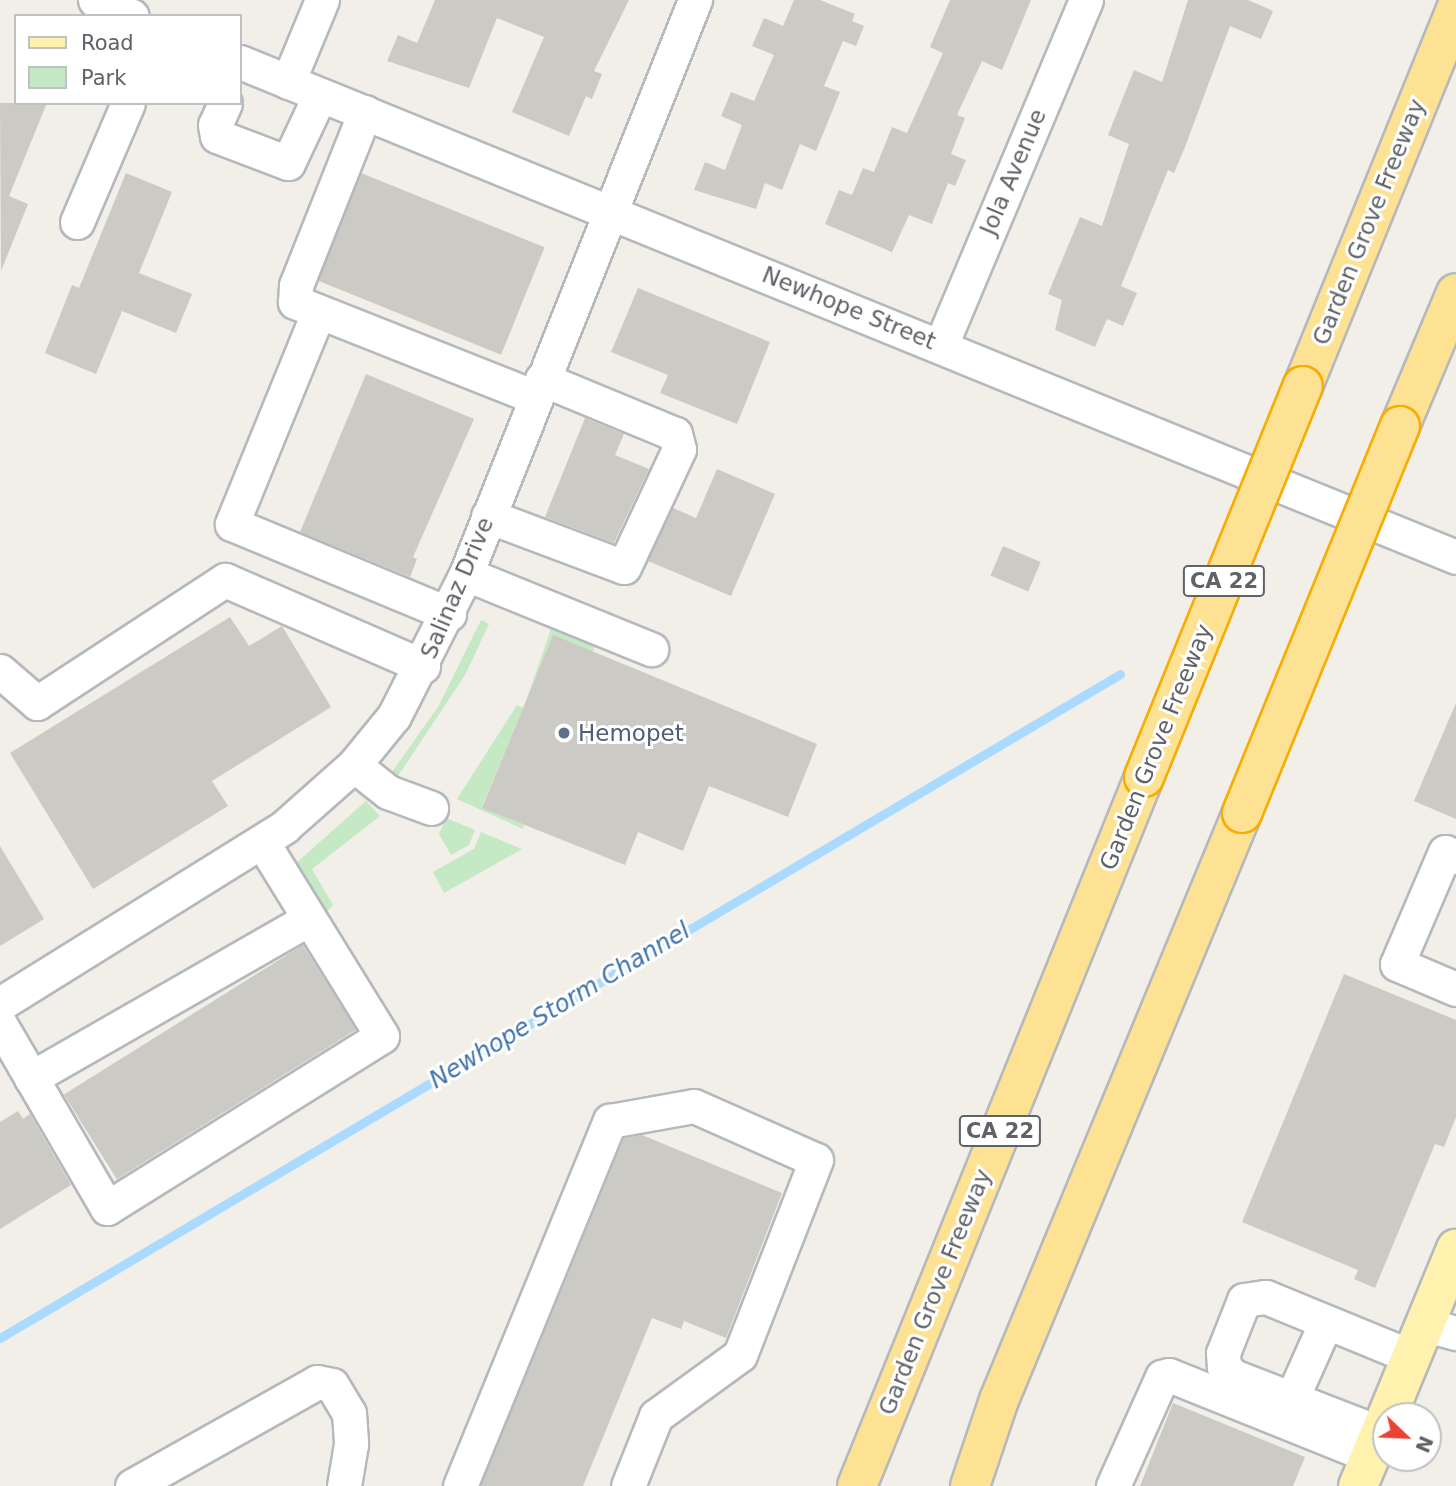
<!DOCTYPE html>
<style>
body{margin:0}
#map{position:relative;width:1456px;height:1486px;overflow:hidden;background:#f1efe8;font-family:"DejaVu Sans",sans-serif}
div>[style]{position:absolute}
.green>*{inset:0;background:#c5e8c5}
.stream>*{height:9px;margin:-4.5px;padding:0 4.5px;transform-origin:4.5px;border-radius:4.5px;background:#aadaff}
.building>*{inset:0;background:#cccac5;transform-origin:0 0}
.roads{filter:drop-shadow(2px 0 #b5b8bc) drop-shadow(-2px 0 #b5b8bc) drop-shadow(0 2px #b5b8bc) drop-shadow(0 -2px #b5b8bc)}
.minor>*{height:33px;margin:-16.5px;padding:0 16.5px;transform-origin:16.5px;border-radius:16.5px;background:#fff}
.major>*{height:38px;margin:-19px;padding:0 19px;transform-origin:19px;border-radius:19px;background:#fff2af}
.highway>*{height:38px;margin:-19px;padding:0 19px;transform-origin:19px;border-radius:19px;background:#fde293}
.bridges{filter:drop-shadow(2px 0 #f9ab00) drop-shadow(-2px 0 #f9ab00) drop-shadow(0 2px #f9ab00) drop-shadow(0 -2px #f9ab00)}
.highway-bridge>*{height:38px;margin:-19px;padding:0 19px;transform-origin:19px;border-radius:19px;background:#fde293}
.dots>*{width:19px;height:19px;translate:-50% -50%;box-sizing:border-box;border:4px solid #fff;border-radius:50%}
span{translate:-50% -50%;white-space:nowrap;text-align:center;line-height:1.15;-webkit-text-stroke:6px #fff;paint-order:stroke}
.shield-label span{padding:2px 5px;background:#fff;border:2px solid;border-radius:5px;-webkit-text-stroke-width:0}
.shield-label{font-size:21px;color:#5f6368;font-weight:700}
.street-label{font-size:23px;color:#5f6368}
.service-label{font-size:23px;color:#4e5e75}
.left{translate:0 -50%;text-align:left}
.water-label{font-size:24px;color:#4174aa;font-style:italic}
.legend{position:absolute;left:14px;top:14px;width:228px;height:91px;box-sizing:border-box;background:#fff;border:2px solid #bfc1c3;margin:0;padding:9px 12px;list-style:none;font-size:21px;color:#5f6368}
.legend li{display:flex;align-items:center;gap:14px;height:35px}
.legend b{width:35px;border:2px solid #bfc1c3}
.north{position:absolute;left:1372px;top:1402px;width:70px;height:70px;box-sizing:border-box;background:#fff;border:2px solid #bfc1c3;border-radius:50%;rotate:113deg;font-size:19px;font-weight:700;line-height:28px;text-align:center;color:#5f6368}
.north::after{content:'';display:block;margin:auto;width:24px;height:32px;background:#ea4335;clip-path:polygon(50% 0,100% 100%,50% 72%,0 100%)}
</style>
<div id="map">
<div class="green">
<div style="clip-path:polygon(481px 620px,489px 624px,465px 675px,398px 776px,392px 772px,438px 707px)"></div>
<div style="clip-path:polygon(551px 629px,595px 646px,593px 652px,553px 636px,526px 701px)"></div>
<div style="clip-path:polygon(517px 705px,523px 708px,482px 807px,524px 825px,523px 829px,457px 799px)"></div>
<div style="clip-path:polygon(366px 801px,380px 816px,312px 869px,333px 905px,326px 912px,295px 864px)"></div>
<div style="clip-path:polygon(446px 818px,475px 830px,469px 845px,451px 855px,439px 834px)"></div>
<div style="clip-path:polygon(481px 832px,522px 849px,444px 893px,433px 872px,474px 849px)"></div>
</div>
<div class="stream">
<div style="left:0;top:1338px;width:1302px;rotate:-30.66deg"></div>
</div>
<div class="building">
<div style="clip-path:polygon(435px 0,629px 0,594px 71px,602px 74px,592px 99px,586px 96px,569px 136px,512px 112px,544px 37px,497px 18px,469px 88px,387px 61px,398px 35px,417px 43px)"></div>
<div style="clip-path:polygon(794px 0,820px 0,855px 14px,852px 21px,864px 26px,856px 46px,843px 41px,824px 86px,840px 92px,816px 151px,800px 144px,782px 190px,765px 183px,756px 209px,694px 190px,705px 162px,725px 170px,742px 125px,721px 116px,731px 92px,754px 101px,774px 55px,752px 46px,764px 18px,783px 26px)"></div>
<div style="clip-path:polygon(950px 0,1031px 0,1002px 70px,982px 61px,957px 115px,965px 118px,951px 154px,966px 160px,955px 186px,948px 183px,932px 224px,909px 215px,892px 252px,825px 224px,839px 190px,852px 195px,863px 168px,874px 172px,892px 127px,907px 133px,943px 53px,930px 47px)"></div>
<div style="clip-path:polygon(1188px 0,1248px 0,1273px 11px,1261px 39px,1230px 26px,1185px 147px,1174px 173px,1168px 170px,1121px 286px,1137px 293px,1123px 326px,1107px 319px,1095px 347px,1055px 330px,1062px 300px,1048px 294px,1080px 217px,1102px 226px,1129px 144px,1108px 135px,1134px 70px,1162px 82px)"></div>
<div style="clip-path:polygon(0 103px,47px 103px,9px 196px,28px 204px,1px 271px)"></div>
<div style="clip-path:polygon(126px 173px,172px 192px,139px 273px,192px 294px,176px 333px,122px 311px,96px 374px,45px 353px,72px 285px,79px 288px)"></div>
<div style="left:361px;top:173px;width:198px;height:116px;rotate:22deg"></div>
<div style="clip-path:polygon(638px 288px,770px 342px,737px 424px,660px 393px,668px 375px,611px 352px)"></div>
<div style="clip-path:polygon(366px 374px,474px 419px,413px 557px,417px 559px,410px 577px,300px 532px)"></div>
<div style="clip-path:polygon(585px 418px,624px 434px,615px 455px,649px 469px,614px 543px,545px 517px)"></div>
<div style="clip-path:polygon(717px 469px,775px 494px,731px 596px,648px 561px,673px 508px,696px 518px)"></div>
<div style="left:1003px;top:546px;width:41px;height:32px;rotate:23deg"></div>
<div style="clip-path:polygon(230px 617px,249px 646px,282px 626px,331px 707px,212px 781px,228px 806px,93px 889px,10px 753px)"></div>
<div style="clip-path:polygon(553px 635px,817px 744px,788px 817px,709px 786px,683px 851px,638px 832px,625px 865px,482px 808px)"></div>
<div style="clip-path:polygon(1456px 703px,1456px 819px,1414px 801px)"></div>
<div style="clip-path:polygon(0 846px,44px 919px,0 946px)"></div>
<div style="left:303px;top:945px;width:100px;height:282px;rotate:58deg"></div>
<div style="clip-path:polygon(1344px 974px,1456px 1020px,1456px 1117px,1444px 1147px,1435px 1144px,1375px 1288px,1354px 1279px,1358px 1270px,1242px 1222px)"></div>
<div style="clip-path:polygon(18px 1111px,23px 1119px,30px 1114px,71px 1185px,0 1229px,0 1122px)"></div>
<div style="clip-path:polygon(642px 1135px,782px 1193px,726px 1338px,684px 1321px,681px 1329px,652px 1318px,583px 1486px,481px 1486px,624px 1138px)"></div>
<div style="clip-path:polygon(1173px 1403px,1305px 1457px,1293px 1486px,1140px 1486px)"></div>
</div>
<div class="roads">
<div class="minor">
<div style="left:95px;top:0;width:40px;rotate:23.4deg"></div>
<div style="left:240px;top:62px;width:1313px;rotate:22.15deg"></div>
<div style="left:288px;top:82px;width:89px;rotate:-67.5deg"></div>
<div style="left:225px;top:103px;width:24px;rotate:114deg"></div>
<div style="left:215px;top:125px;width:11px;rotate:80deg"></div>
<div style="left:217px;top:136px;width:76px;rotate:20.8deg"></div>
<div style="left:288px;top:163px;width:75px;rotate:-64.8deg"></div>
<div style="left:365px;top:112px;width:186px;rotate:111.7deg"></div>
<div style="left:296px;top:285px;width:17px;rotate:93deg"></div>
<div style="left:295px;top:302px;width:258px;rotate:21.6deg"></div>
<div style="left:77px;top:222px;width:129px;rotate:-66.8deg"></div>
<div style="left:318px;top:313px;width:228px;rotate:112.2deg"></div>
<div style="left:232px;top:524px;width:235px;rotate:22.5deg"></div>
<div style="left:941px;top:345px;width:374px;rotate:-67.2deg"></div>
<div style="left:488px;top:516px;width:145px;rotate:20.6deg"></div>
<div style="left:624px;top:567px;width:130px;rotate:-65deg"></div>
<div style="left:679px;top:449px;width:16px;rotate:-105deg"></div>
<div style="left:675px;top:434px;width:144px;rotate:-157.5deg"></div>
<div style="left:466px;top:574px;width:200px;rotate:22.1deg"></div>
<div style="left:0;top:671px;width:49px;rotate:40.9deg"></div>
<div style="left:37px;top:703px;width:225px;rotate:-33.2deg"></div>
<div style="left:225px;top:580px;width:216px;rotate:23.5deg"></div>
<div style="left:354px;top:765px;width:43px;rotate:38.5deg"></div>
<div style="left:388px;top:792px;width:46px;rotate:20.4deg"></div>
<div style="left:1456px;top:857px;width:12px;rotate:-156deg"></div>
<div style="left:1445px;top:852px;width:122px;rotate:113.2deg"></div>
<div style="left:1397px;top:964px;width:64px;rotate:23deg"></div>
<div style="left:0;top:1004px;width:335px;rotate:-31.9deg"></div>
<div style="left:284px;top:827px;width:94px;rotate:-41.5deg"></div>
<div style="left:354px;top:765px;width:63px;rotate:-50.8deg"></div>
<div style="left:394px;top:716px;width:159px;rotate:-63.1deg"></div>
<div style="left:466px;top:574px;width:618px;rotate:-68.25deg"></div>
<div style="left:0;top:1024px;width:213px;rotate:59.8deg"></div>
<div style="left:107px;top:1208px;width:324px;rotate:-32deg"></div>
<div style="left:382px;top:1036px;width:228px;rotate:-121.7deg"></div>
<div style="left:31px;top:1078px;width:320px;rotate:-29.8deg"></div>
<div style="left:1426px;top:1325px;width:31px;rotate:15deg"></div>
<div style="left:1292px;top:1398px;width:83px;rotate:-65.9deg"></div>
<div style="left:1380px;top:1433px;width:158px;rotate:-158.8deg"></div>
<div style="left:1233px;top:1376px;width:13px;rotate:-135deg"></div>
<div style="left:1224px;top:1367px;width:14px;rotate:-94deg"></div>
<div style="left:1223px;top:1353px;width:57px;rotate:-68.4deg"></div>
<div style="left:1244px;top:1300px;width:22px;rotate:-8deg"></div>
<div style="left:1266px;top:1297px;width:158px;rotate:22.3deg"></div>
<div style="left:132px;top:1486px;width:212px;rotate:-29.3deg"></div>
<div style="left:317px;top:1382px;width:15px;rotate:11deg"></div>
<div style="left:332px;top:1385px;width:33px;rotate:59deg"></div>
<div style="left:349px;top:1413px;width:31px;rotate:86deg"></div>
<div style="left:351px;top:1444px;width:43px;rotate:99.5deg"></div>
<div style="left:460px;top:1486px;width:395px;rotate:-67.7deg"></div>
<div style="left:610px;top:1121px;width:85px;rotate:-10.1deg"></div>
<div style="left:694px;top:1106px;width:133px;rotate:23.9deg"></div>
<div style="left:816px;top:1160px;width:209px;rotate:111.3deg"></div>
<div style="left:740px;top:1355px;width:104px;rotate:144deg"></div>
<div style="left:656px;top:1416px;width:75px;rotate:111.8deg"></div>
<div style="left:1113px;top:1486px;width:120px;rotate:-65.8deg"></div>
<div style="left:1162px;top:1377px;width:7px;rotate:-16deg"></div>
<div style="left:1169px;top:1375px;width:218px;rotate:21.9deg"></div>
</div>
<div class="major">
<div style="left:1387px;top:1416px;width:181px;rotate:-67.6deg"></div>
<div style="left:1358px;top:1486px;width:73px;rotate:-67.3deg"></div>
</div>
<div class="highway">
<div style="left:1303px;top:386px;width:407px;rotate:-67.9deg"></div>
<div style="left:1400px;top:426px;width:144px;rotate:-67.2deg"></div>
<div style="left:857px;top:1486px;width:765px;rotate:-67.96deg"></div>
<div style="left:970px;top:1486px;width:91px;rotate:-71.4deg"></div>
<div style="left:999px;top:1400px;width:635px;rotate:-67.51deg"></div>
</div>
</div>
<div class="bridges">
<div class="highway-bridge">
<div style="left:1144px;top:777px;width:422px;rotate:-67.9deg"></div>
<div style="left:1242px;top:813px;width:418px;rotate:-67.8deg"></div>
</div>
</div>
<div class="dots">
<div style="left:564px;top:733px;background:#5c6f8a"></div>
</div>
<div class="shield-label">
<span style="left:1224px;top:581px">CA 22</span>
<span style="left:1000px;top:1131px">CA 22</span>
</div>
<div class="street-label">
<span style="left:1013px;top:172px;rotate:-67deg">Jola Avenue</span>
<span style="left:1369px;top:222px;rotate:-68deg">Garden Grove Freeway</span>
<span style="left:849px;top:308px;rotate:22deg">Newhope Street</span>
<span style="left:457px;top:588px;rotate:-67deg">Salinaz Drive</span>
<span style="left:1156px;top:747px;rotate:-68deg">Garden Grove Freeway</span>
<span style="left:935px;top:1292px;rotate:-68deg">Garden Grove Freeway</span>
</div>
<div class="service-label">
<span class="left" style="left:578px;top:733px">Hemopet</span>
</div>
<div class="water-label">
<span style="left:560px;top:1006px;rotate:-31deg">Newhope Storm Channel</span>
</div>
<ul class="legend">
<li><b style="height:9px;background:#fff2af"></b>Road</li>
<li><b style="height:19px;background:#c5e8c5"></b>Park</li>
</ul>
<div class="north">N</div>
</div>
